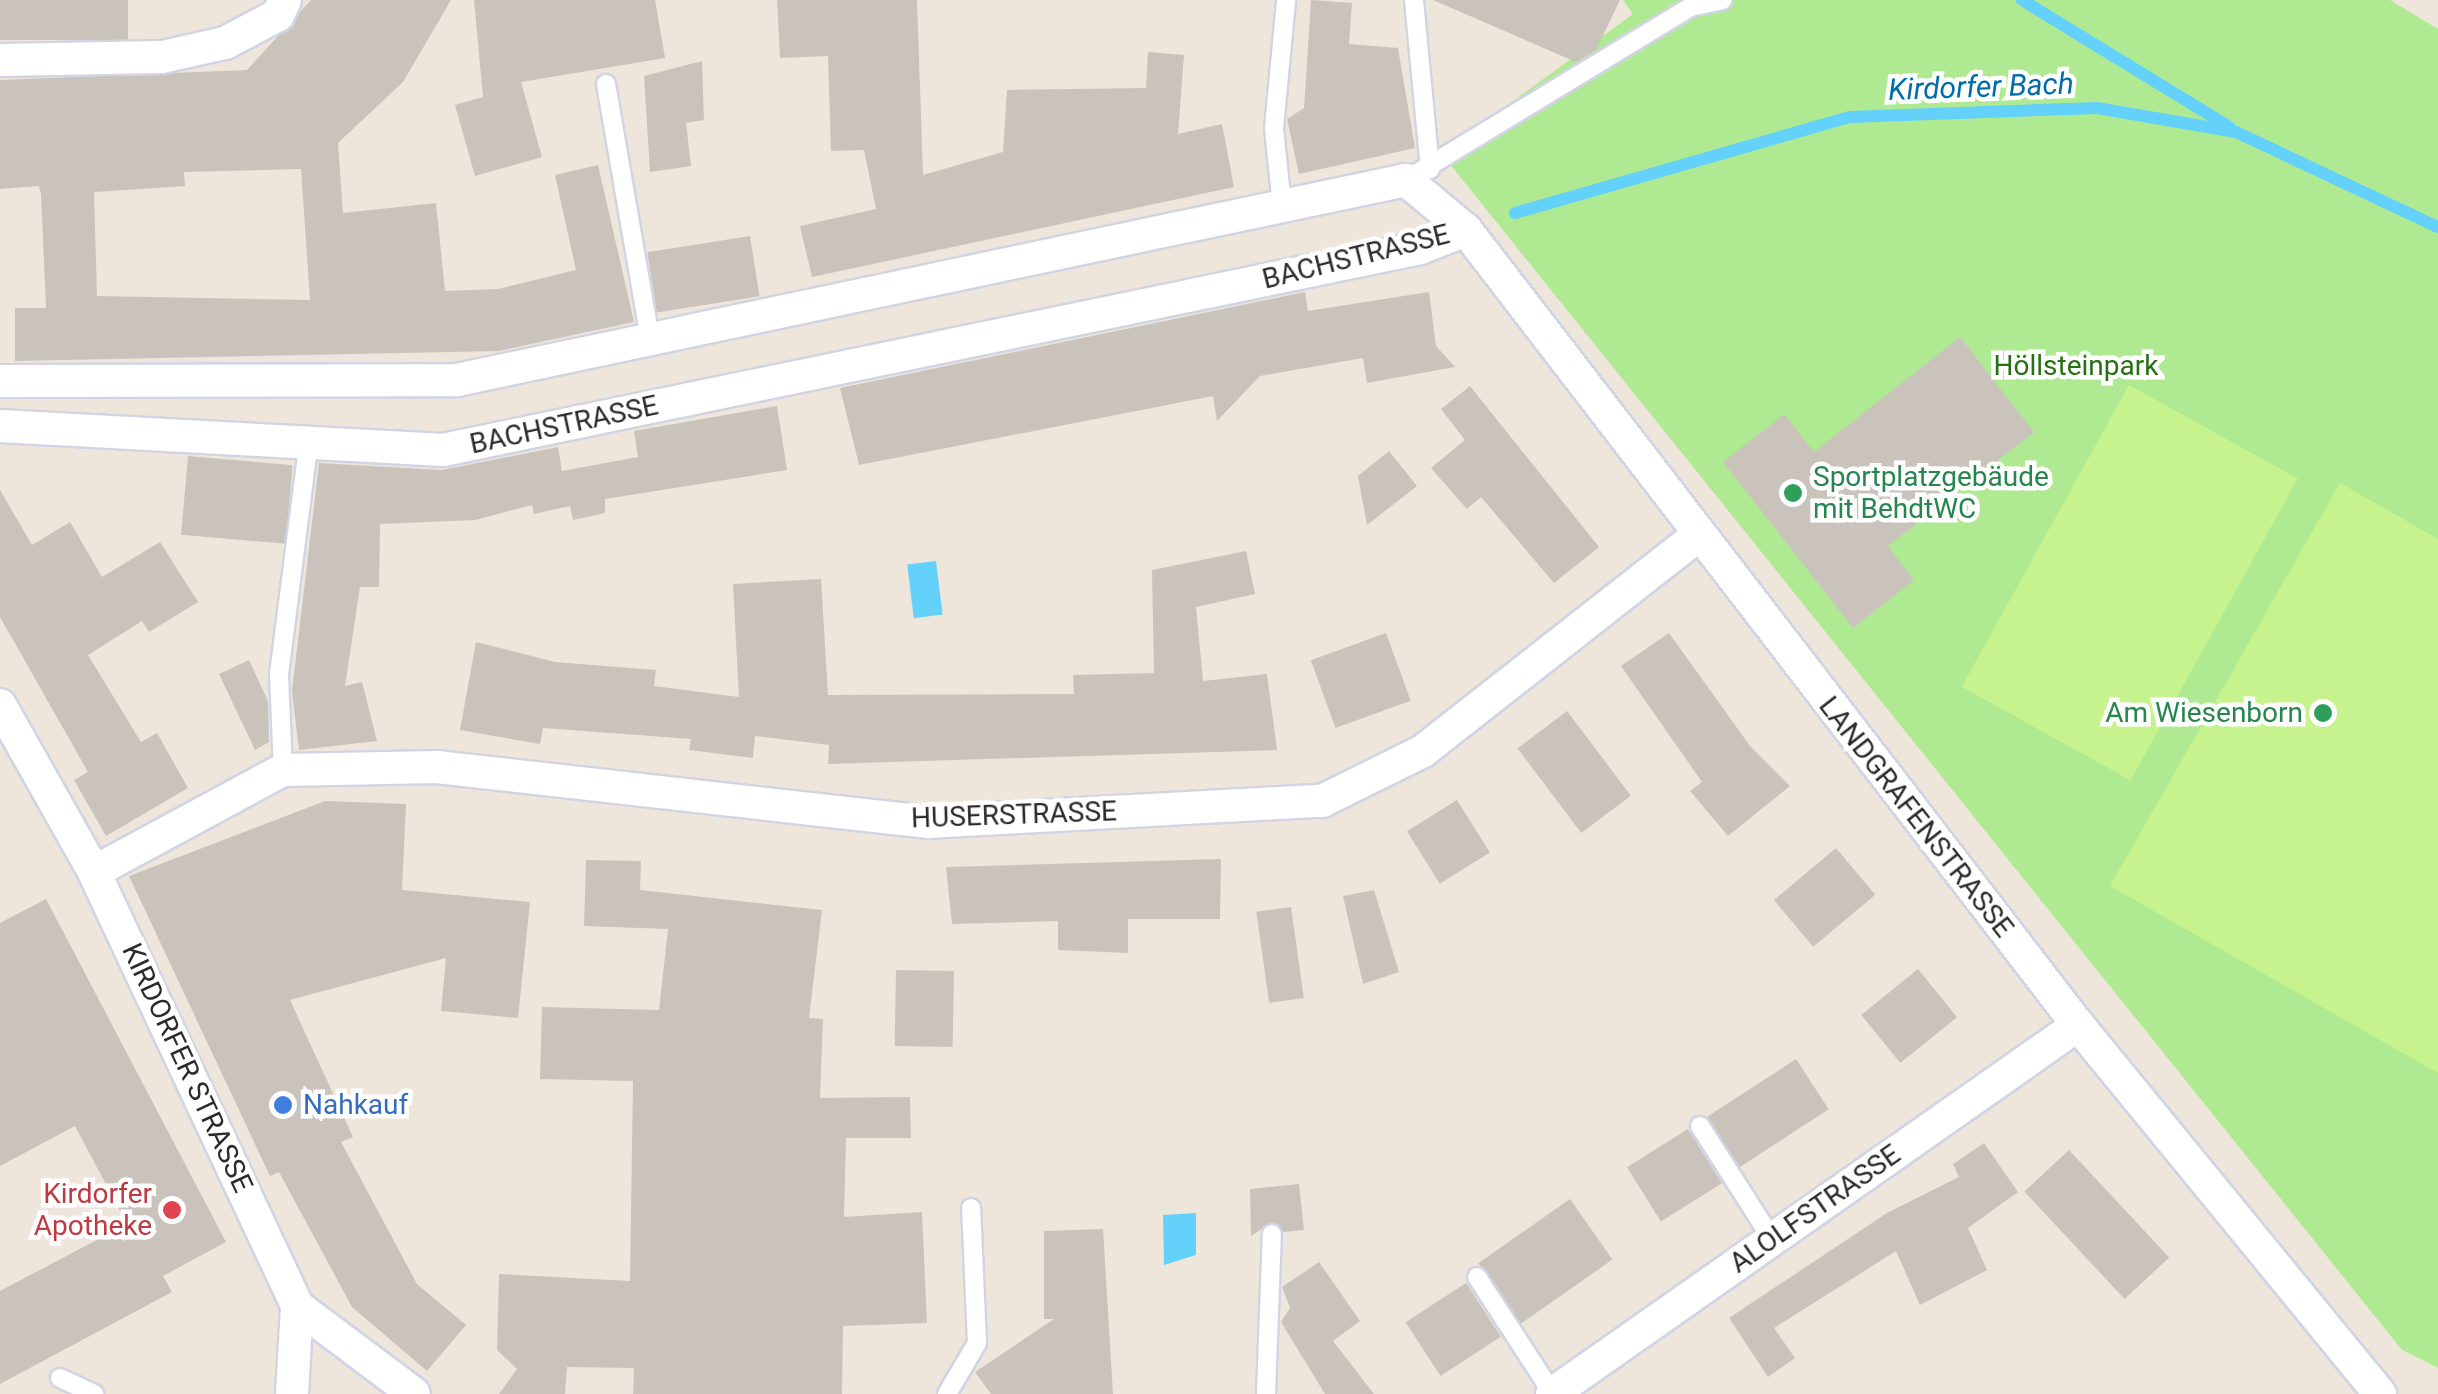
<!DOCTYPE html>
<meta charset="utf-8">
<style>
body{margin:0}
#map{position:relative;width:2438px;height:1394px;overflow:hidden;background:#eee6db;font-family:Roboto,sans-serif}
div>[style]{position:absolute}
.green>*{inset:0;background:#afea92}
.pitch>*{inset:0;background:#c6f38d;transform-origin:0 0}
.water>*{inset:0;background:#64d1fb;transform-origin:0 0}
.stream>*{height:12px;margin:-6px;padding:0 6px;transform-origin:6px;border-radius:6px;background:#64d1fb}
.building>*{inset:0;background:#c9c3bb;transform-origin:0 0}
.roads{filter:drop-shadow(2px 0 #d0d4e5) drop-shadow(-2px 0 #d0d4e5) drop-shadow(0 2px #d0d4e5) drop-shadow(0 -2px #d0d4e5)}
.lane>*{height:18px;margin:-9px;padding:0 9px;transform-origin:9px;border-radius:9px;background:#fff}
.street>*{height:32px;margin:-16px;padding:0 16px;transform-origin:16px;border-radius:16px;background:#fff}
.dots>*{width:28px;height:28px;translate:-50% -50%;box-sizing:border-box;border:5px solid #fff;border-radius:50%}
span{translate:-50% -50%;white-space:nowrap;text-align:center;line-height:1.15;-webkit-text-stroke:9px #fff;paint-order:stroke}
.street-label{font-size:28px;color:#2b2b2b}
.park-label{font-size:28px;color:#257013}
.leisure-label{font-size:28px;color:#27864d}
.left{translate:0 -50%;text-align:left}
.right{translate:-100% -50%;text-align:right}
.shop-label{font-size:28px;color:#366cbe}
.health-label{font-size:28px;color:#be3a42}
.water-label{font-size:30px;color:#006da9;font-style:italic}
</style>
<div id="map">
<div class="green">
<div style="clip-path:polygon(1623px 0,2390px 0,2438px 29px,2438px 1368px,2402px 1350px,1441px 153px,1633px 14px)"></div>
</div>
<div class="pitch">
<div style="left:2129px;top:385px;width:193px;height:345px;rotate:29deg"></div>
<div style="clip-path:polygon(2340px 483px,2438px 539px,2438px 1073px,2110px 886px)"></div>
</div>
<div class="water">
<div style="left:936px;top:561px;width:54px;height:29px;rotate:83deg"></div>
<div style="clip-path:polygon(1196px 1213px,1196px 1255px,1164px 1265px,1163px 1215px)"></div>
</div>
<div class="stream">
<div style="left:2022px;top:0;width:243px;rotate:31.5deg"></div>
<div style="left:1515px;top:213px;width:348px;rotate:-16deg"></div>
<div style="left:1850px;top:117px;width:247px;rotate:-2.1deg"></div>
<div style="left:2097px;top:108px;width:141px;rotate:9.8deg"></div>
<div style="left:2236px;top:132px;width:223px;rotate:25.2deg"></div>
</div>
<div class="building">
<div style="left:0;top:0;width:128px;height:40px"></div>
<div style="clip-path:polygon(evenodd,311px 0,451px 0,403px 82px,338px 143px,343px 213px,436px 203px,445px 291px,498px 289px,576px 270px,555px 175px,598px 165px,634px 322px,499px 351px,15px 361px,15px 308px,46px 308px,41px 194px,39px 186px,0 189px,0 80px,247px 70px,311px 0,301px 169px,310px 300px,97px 296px,94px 192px,185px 186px,184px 172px,301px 169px)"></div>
<div style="clip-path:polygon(474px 0,655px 0,665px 58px,521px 82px,542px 157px,475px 176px,455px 105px,483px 97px)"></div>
<div style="clip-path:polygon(777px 0,917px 0,923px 175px,1003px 152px,1007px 90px,1146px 88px,1148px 52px,1184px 55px,1178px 134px,1222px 124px,1234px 187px,812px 277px,800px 226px,876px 209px,864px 150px,831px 151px,828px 56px,780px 58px)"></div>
<div style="clip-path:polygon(1311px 0,1352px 3px,1349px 44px,1398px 48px,1415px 148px,1299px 174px,1287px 119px,1304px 108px)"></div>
<div style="clip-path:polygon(1433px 0,1620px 0,1596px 50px,1576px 62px)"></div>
<div style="clip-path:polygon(702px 61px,704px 120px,686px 123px,691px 166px,650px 172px,644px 76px)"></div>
<div style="left:750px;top:236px;width:61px;height:104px;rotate:81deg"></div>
<div style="clip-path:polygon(1305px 292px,1308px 311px,1429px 292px,1436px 346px,1455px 367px,1367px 383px,1363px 358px,1260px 376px,1217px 421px,1213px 396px,859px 465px,840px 388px)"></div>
<div style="clip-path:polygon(1960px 337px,2034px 432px,1888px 546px,1914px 580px,1853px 628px,1723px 462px,1784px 414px,1814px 452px)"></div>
<div style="clip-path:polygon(1470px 386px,1599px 547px,1554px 583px,1481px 497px,1467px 509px,1431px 468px,1465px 440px,1441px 409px)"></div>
<div style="clip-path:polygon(777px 406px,787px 470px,605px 499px,605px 513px,573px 520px,570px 506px,534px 514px,532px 505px,475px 520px,380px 524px,379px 587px,360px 587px,345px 686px,362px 682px,377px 741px,299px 750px,292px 691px,319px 463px,442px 470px,558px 447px,562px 471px,638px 457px,634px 431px)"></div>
<div style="clip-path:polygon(1389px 451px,1417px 486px,1367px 525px,1358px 476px)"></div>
<div style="left:188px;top:456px;width:105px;height:79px;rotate:5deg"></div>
<div style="clip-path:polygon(0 490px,32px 545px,70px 522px,102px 577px,160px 542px,198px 602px,149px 632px,142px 621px,88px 655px,141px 742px,157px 733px,188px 788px,106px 836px,74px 780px,88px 772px,0 617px)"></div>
<div style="clip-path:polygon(1246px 551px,1255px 594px,1196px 607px,1203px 681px,1267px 674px,1277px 750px,828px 764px,829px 745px,755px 736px,753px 758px,689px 750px,691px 739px,543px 728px,540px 744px,460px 730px,476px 642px,555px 662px,656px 670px,654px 686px,739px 697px,733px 584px,821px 579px,828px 695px,1074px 694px,1073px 675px,1154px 673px,1152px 570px)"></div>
<div style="left:1386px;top:633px;width:72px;height:80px;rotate:70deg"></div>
<div style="clip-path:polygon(1669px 633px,1750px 746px,1790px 786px,1728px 836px,1690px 791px,1702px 782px,1621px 666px)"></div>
<div style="clip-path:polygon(249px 660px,268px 701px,269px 742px,255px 750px,219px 674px)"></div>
<div style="left:1567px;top:711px;width:106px;height:62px;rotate:53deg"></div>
<div style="left:1457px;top:800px;width:62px;height:59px;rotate:58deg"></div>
<div style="clip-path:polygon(325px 801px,406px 804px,402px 890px,530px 902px,518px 1018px,441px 1011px,446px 958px,290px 1000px,353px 1137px,341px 1142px,417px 1284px,466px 1325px,427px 1371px,352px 1307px,279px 1172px,270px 1176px,129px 876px)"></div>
<div style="left:1836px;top:848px;width:61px;height:81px;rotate:50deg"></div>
<div style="clip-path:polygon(1221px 859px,1220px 919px,1128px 919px,1128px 953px,1058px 950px,1058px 921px,952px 924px,946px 867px)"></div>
<div style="clip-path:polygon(586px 860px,641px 861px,640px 890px,822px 910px,809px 1018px,823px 1019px,820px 1098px,910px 1097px,911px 1138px,846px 1138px,844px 1217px,922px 1212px,927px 1323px,843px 1326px,842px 1394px,633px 1394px,634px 1368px,567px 1367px,565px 1394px,499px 1394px,517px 1369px,497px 1350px,499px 1274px,630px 1281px,633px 1081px,540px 1079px,542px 1007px,659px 1010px,668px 929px,584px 926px)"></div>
<div style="clip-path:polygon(1374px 890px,1399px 972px,1363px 984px,1343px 896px)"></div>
<div style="clip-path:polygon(46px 899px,226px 1242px,163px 1276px,172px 1292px,0 1384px,0 1291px,127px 1224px,75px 1126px,0 1166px,0 923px)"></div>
<div style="left:1291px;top:907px;width:92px;height:35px;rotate:82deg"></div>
<div style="left:1918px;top:969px;width:62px;height:73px;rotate:51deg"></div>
<div style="left:896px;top:970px;width:58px;height:76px;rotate:1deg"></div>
<div style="left:1796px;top:1059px;width:60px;height:106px;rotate:57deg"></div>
<div style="left:1688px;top:1129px;width:64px;height:72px;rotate:58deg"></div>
<div style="clip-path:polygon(1984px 1143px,2018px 1192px,1968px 1228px,1987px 1270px,1920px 1305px,1896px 1251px,1774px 1328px,1795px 1358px,1768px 1377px,1729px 1318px,1887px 1213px,1959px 1177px,1953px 1164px)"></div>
<div style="left:2069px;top:1150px;width:147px;height:61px;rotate:47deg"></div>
<div style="clip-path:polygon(1299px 1184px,1304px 1230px,1284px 1232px,1272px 1222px,1251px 1236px,1250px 1189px)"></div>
<div style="left:1570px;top:1199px;width:74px;height:112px;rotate:55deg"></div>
<div style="clip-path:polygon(1103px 1229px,1113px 1394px,991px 1394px,975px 1372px,1054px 1319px,1044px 1319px,1044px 1231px)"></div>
<div style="clip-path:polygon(1319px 1262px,1360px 1321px,1333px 1341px,1374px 1394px,1325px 1394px,1281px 1322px,1290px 1308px,1282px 1287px)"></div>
<div style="left:1466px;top:1283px;width:64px;height:72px;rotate:57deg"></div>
</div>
<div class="roads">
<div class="lane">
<div style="left:1414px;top:0;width:170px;rotate:84.6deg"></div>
<div style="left:606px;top:84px;width:259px;rotate:80.2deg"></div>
<div style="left:1406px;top:180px;width:333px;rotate:-31.3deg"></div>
<div style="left:1690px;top:7px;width:33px;rotate:-12deg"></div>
<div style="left:1282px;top:206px;width:78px;rotate:-95.9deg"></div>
<div style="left:1274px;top:128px;width:129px;rotate:-84.6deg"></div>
<div style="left:283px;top:770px;width:96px;rotate:-92.4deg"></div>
<div style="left:279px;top:674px;width:228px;rotate:-82.7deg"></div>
<div style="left:1700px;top:1126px;width:134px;rotate:57.5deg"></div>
<div style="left:1477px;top:1277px;width:140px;rotate:57deg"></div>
<div style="left:60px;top:1378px;width:38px;rotate:25deg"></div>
<div style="left:947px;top:1394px;width:59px;rotate:-59.5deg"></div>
<div style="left:977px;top:1343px;width:135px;rotate:-92.5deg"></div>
<div style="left:1266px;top:1394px;width:160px;rotate:-87.9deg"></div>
</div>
<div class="street">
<div style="left:0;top:60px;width:162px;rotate:-1.1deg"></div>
<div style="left:162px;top:57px;width:65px;rotate:-12.5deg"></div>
<div style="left:225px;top:43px;width:60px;rotate:-27.8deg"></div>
<div style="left:278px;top:15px;width:17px;rotate:-65deg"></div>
<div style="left:0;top:381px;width:457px;rotate:-0.1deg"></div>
<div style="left:457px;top:380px;width:970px;rotate:-11.9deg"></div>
<div style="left:1406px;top:180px;width:78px;rotate:39.8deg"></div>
<div style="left:1466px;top:230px;width:1003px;rotate:52.41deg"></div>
<div style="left:2078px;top:1025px;width:477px;rotate:50.7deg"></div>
<div style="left:0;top:426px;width:444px;rotate:3.1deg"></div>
<div style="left:443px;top:450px;width:998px;rotate:-11.68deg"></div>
<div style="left:1420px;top:248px;width:49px;rotate:-21.4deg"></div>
<div style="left:0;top:705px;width:192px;rotate:60.6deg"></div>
<div style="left:94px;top:872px;width:479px;rotate:64.9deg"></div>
<div style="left:297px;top:1306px;width:146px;rotate:36.9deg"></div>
<div style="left:94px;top:872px;width:215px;rotate:-28.4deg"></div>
<div style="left:283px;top:770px;width:154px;rotate:-1.1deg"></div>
<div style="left:437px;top:767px;width:495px;rotate:6.4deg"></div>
<div style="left:929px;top:822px;width:394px;rotate:-3.1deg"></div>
<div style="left:1322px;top:801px;width:113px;rotate:-26.3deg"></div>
<div style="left:1423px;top:751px;width:348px;rotate:-38.1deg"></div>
<div style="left:292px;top:1394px;width:88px;rotate:-86.7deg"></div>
<div style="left:1552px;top:1394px;width:643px;rotate:-35.05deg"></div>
</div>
</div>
<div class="dots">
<div style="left:1793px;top:493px;background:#2e9e5b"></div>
<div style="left:2323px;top:713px;background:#2e9e5b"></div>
<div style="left:283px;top:1105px;background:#3f7fe0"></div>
<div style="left:172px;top:1210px;background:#e0444e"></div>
</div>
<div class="street-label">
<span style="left:1356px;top:257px;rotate:-14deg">BACHSTRASSE</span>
<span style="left:564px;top:425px;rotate:-12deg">BACHSTRASSE</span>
<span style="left:1014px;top:815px;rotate:-2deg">HUSERSTRASSE</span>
<span style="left:1916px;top:817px;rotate:52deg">LANDGRAFENSTRASSE</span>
<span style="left:187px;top:1068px;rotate:65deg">KIRDORFER STRASSE</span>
<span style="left:1815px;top:1209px;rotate:-35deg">ALOLFSTRASSE</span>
</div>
<div class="park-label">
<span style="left:2076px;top:366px">Höllsteinpark</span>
</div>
<div class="leisure-label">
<span class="left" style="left:1813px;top:493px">Sportplatzgebäude<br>mit BehdtWC</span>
<span class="right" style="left:2303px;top:713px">Am Wiesenborn</span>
</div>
<div class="shop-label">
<span class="left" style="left:303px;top:1105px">Nahkauf</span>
</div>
<div class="health-label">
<span class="right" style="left:152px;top:1210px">Kirdorfer<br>Apotheke</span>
</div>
<div class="water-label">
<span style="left:1981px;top:87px;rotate:-2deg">Kirdorfer Bach</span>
</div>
</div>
